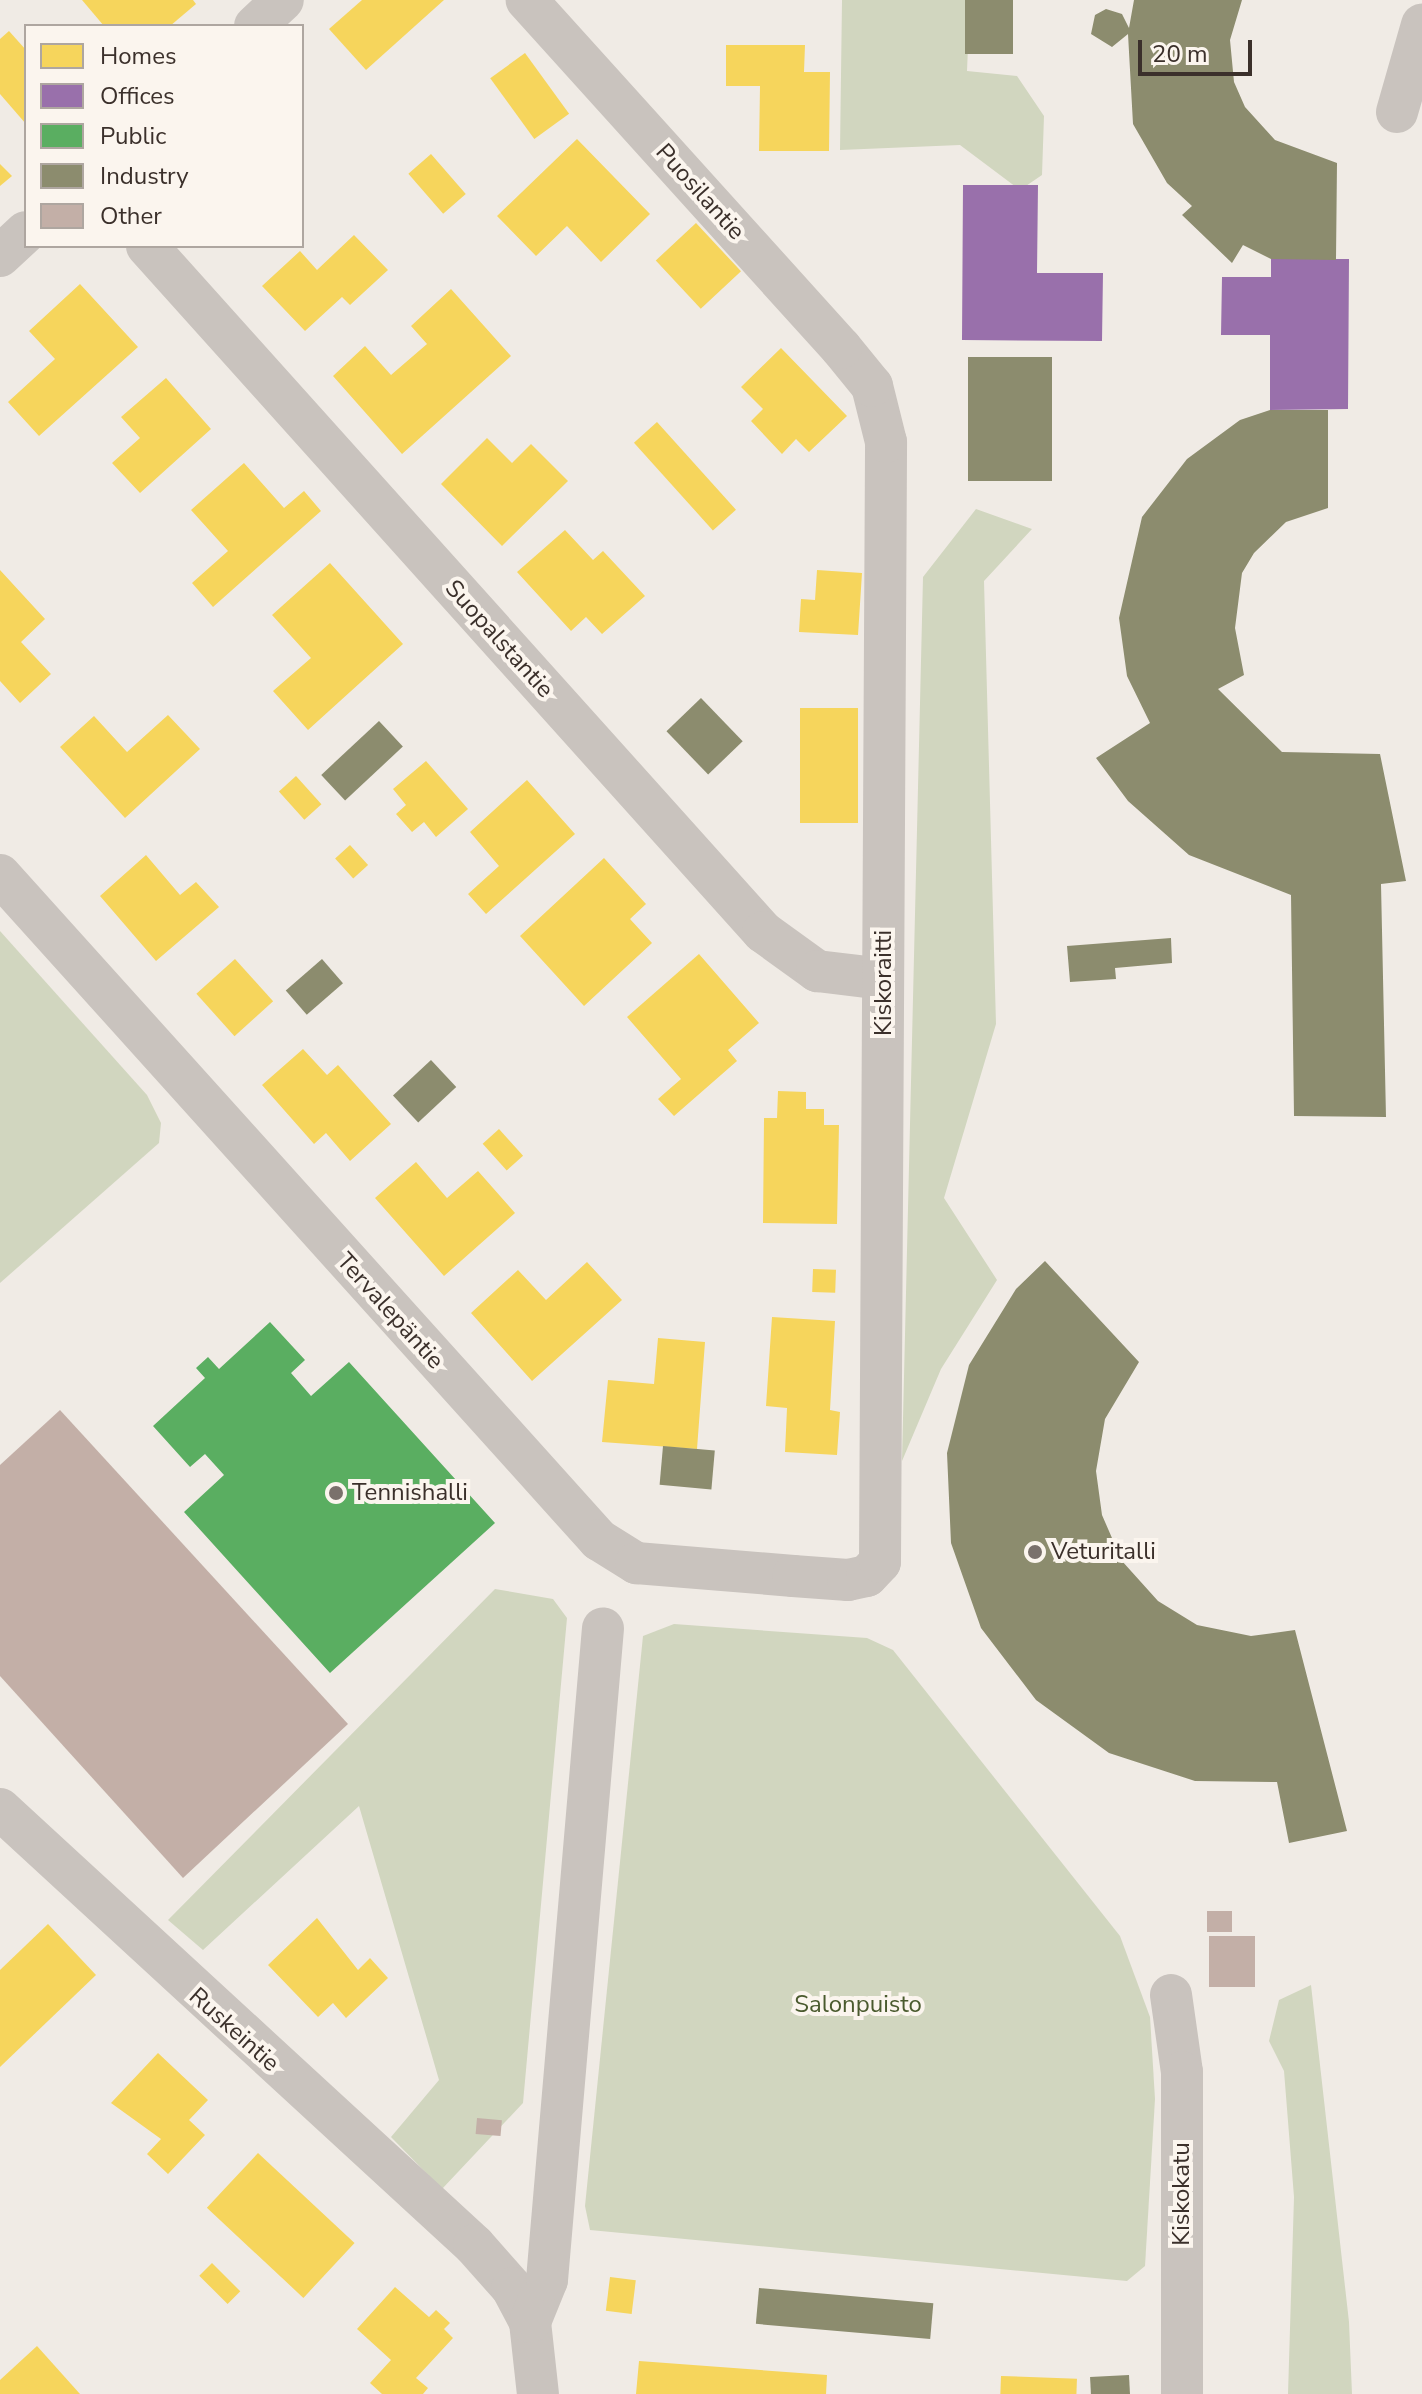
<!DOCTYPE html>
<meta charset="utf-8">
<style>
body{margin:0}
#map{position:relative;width:1422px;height:2394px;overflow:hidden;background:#f0ebe5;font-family:"Nunito Sans",sans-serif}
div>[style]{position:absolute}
.green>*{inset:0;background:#d1d6bf}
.homes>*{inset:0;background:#f6d55c;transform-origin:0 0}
.offices>*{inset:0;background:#9970ab}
.public>*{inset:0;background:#5aae61}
.industry>*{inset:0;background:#8c8c6e;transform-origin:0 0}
.building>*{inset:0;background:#c3afa7;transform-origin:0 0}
.minor>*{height:42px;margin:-21px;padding:0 21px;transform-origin:21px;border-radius:21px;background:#c9c3be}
.dots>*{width:22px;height:22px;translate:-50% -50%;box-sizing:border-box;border:4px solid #fbf5ee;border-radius:50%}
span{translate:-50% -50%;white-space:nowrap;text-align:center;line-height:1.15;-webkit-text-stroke:8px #fbf5ee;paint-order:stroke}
.street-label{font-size:24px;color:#3b302b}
.poi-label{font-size:24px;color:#3b302b}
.left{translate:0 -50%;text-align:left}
.park-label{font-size:24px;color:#4a5a2e}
.legend{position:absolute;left:24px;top:24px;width:280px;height:224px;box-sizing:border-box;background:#fbf5ee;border:2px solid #aea6a0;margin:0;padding:10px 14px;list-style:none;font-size:24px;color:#3b302b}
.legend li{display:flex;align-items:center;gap:16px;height:40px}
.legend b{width:40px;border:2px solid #aea6a0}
.scale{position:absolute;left:1138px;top:40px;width:114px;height:36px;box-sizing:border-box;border:4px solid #3b302b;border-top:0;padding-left:10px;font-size:24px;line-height:28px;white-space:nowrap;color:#3b302b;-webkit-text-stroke:6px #fbf5ee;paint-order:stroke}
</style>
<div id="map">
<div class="green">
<div style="clip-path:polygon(842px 0,970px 0,967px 71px,1017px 76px,1044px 116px,1042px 175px,1020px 190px,960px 145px,840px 150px)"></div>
<div style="clip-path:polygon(976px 509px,1032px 529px,984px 581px,996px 1024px,944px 1198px,997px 1280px,941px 1369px,902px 1461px,923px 577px)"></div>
<div style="clip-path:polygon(0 931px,147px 1095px,161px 1123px,159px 1143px,0 1283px)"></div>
<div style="clip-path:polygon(495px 1589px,553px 1599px,567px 1618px,523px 2103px,442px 2189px,391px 2137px,439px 2080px,359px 1806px,203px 1950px,168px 1920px)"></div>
<div style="clip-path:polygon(674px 1624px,867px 1638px,893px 1650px,1120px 1936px,1150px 2017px,1155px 2099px,1145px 2266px,1127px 2281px,590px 2230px,585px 2206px,643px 1636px)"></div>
<div style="clip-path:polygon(1311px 1985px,1349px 2322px,1352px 2394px,1288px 2394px,1294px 2197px,1284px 2071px,1269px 2041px,1279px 2000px)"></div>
</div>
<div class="homes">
<div style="clip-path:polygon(82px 0,193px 0,196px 4px,170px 26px,104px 26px)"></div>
<div style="clip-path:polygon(362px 0,444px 0,366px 70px,329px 29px)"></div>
<div style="clip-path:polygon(9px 31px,26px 50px,26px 124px,0 94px,0 39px)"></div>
<div style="clip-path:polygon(726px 45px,805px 45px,804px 72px,830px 72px,829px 151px,759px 151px,760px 86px,726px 86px)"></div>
<div style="left:525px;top:53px;width:75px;height:43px;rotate:54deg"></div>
<div style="clip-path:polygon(577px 139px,650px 214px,601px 262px,567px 226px,536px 256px,497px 216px)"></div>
<div style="left:431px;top:154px;width:53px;height:30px;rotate:49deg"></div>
<div style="clip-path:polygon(0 164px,12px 176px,0 186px)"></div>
<div style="left:696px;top:223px;width:66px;height:55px;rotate:47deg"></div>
<div style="clip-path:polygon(354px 235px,388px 270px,350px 305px,342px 297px,305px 331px,262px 286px,300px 251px,317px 270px)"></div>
<div style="clip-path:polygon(80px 284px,138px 347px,39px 436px,8px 402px,55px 359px,29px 331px)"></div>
<div style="clip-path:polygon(451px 289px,511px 356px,402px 454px,333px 376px,365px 346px,391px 375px,427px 344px,411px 326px)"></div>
<div style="clip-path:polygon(781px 348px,847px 416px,809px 452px,796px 439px,782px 454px,751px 421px,763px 409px,741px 387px)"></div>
<div style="clip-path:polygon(166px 378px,211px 429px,140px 493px,112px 463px,140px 438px,121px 417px)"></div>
<div style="left:657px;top:422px;width:118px;height:31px;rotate:48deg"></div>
<div style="clip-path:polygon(487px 438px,512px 463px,531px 444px,568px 481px,502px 546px,441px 484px)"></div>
<div style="clip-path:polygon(244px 463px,284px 508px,304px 491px,321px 511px,213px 607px,192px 583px,228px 551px,191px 510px)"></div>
<div style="clip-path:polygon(565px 530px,593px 560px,603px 551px,645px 596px,602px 634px,586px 617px,571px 631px,517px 572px)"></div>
<div style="clip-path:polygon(330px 563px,403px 644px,308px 730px,273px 691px,311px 658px,272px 615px)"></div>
<div style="clip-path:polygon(0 570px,45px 619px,21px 642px,51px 674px,20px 703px,0 681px)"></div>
<div style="clip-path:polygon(817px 570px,862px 573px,858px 635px,799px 632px,801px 599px,815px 600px)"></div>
<div style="left:800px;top:708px;width:58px;height:115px"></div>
<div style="clip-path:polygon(168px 715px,200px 749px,125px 818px,60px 747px,94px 716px,127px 752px)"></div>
<div style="clip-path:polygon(426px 761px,468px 809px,436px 837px,424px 822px,412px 832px,396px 814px,406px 805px,393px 789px)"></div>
<div style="left:296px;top:776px;width:38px;height:23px;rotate:48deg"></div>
<div style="clip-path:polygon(527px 780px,575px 834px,486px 914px,468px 894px,499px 866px,470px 832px)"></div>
<div style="left:350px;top:845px;width:27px;height:20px;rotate:48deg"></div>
<div style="clip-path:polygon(146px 855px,180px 895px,196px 882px,219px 907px,156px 961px,100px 896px)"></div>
<div style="clip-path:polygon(604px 858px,646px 904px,630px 919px,652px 943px,584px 1006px,520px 936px)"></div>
<div style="clip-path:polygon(699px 954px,759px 1023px,728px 1050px,737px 1061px,674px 1116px,658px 1099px,681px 1079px,627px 1017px)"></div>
<div style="left:235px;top:959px;width:57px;height:52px;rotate:48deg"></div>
<div style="clip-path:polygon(303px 1049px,327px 1075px,338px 1065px,391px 1124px,350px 1161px,326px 1133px,314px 1144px,262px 1085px)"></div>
<div style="clip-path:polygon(778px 1091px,806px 1092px,806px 1109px,824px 1109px,824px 1125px,839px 1125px,837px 1224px,763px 1223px,764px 1118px,777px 1118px)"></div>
<div style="left:499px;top:1129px;width:36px;height:22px;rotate:48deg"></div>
<div style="clip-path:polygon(416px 1162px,447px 1198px,478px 1171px,515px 1213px,444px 1276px,375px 1198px)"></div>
<div style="clip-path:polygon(587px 1262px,622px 1300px,532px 1381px,471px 1313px,518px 1270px,546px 1300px)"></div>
<div style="left:813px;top:1269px;width:23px;height:23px;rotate:2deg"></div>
<div style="clip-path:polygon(772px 1317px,835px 1321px,830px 1410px,840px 1412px,837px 1455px,785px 1452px,787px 1408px,766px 1406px)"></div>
<div style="clip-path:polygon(658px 1338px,705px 1342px,697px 1449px,602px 1442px,608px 1380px,654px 1384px)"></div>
<div style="clip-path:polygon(317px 1918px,358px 1970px,370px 1958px,388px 1978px,346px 2018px,333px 2003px,318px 2017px,268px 1965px)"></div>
<div style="clip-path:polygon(48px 1924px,96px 1975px,0 2067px,0 1970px)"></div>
<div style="clip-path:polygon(158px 2053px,208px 2100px,189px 2120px,205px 2135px,168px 2174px,147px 2154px,161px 2139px,111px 2103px)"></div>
<div style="left:258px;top:2153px;width:132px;height:75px;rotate:43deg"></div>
<div style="left:212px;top:2263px;width:40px;height:18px;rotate:45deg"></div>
<div style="left:610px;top:2277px;width:26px;height:34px;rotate:7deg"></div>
<div style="clip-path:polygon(395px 2287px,429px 2317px,436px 2310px,450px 2323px,444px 2329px,453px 2338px,416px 2378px,428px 2388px,423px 2394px,382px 2394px,370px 2383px,391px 2360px,357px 2329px)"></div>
<div style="clip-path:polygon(37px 2346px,80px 2394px,0 2394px,0 2380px)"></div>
<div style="clip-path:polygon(639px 2361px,827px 2375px,826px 2394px,636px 2394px)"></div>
<div style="left:1001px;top:2376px;width:76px;height:18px;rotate:2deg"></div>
</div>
<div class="offices">
<div style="clip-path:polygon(963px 185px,1038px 185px,1037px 273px,1103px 273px,1102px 341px,962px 340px)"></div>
<div style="clip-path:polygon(1271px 259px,1349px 259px,1348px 409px,1270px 410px,1270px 335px,1221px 335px,1222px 277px,1271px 277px)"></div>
</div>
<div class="public">
<div style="clip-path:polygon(270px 1322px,305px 1360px,291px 1373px,311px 1396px,349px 1362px,495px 1523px,330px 1673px,184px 1512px,224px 1475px,205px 1454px,190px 1467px,153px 1426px,205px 1378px,196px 1368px,208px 1357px,219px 1369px)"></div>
</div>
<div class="industry">
<div style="left:965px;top:0;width:48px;height:54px"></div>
<div style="clip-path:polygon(1134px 0,1242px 0,1230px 40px,1234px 82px,1245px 107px,1275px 140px,1337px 163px,1336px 260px,1271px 259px,1243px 245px,1232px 263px,1182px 215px,1192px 206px,1167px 183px,1133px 124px,1128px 34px,1112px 47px,1091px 34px,1095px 15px,1106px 9px,1122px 14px,1129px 28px)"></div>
<div style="left:968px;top:357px;width:84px;height:124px"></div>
<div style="clip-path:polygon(1270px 410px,1328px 410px,1328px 508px,1286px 522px,1254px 553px,1242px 573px,1235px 628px,1244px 675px,1218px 689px,1282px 752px,1380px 754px,1406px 881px,1381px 884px,1386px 1117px,1294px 1116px,1291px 895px,1189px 855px,1128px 801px,1096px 758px,1150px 723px,1127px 676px,1119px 618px,1142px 517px,1187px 459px,1240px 420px)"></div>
<div style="left:701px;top:698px;width:60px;height:48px;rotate:46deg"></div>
<div style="left:379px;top:721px;width:35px;height:79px;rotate:47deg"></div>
<div style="clip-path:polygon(1171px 938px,1172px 963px,1115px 968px,1116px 979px,1070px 982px,1067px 946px)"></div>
<div style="left:322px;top:959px;width:32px;height:48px;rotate:49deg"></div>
<div style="left:431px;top:1060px;width:37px;height:52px;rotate:47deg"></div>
<div style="clip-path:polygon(1045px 1261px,1139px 1362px,1105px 1419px,1096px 1471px,1102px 1515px,1122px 1561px,1158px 1601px,1197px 1625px,1251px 1636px,1295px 1630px,1347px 1831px,1289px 1843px,1277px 1782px,1195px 1781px,1109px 1753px,1036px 1700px,981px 1628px,951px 1543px,947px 1453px,969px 1365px,1016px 1289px)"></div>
<div style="left:663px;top:1446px;width:52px;height:39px;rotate:5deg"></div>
<div style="left:759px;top:2288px;width:175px;height:36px;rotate:5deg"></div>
<div style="left:1129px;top:2375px;width:19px;height:39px;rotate:87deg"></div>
</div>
<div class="building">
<div style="clip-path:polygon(60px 1410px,348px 1724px,183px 1878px,0 1676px,0 1465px)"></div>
<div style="left:1207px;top:1911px;width:25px;height:21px"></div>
<div style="left:1209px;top:1936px;width:46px;height:51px"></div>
<div style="left:477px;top:2118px;width:25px;height:16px;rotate:5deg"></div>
</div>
<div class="minor">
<div style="left:255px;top:26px;width:38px;rotate:-43deg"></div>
<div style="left:1397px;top:112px;width:91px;rotate:-74deg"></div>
<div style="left:147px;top:246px;width:922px;rotate:48.08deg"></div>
<div style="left:763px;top:932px;width:67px;rotate:35.8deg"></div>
<div style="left:817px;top:971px;width:66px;rotate:6.9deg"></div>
<div style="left:0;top:256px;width:35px;rotate:-43deg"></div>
<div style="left:0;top:875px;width:895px;rotate:47.99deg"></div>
<div style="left:599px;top:1540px;width:44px;rotate:31.9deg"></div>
<div style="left:636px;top:1563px;width:158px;rotate:4.7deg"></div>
<div style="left:793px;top:1576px;width:55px;rotate:4.2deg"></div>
<div style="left:848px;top:1580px;width:19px;rotate:-12deg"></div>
<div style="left:867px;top:1576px;width:19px;rotate:-47deg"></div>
<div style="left:880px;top:1562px;width:1120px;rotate:-89.69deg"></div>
<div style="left:886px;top:442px;width:58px;rotate:-104deg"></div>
<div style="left:872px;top:386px;width:49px;rotate:-129.2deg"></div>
<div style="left:841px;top:348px;width:469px;rotate:-132.1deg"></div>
<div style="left:0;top:1809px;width:644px;rotate:42.61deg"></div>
<div style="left:474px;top:2245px;width:57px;rotate:48.5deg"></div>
<div style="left:512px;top:2288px;width:38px;rotate:62deg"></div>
<div style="left:530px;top:2322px;width:72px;rotate:83.7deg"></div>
<div style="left:1171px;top:1995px;width:78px;rotate:81.9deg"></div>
<div style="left:1182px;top:2072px;width:322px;rotate:90deg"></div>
<div style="left:530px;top:2322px;width:45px;rotate:-68deg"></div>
<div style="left:547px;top:2280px;width:654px;rotate:-85.09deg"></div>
</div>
<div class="dots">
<div style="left:336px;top:1493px;background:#7a716c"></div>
<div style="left:1035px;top:1552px;background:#7a716c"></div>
</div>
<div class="street-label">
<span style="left:700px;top:192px;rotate:48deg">Puosilantie</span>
<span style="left:499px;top:639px;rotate:48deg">Suopalstantie</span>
<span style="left:884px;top:983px;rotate:-90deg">Kiskoraitti</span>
<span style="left:390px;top:1311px;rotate:48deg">Tervalepäntie</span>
<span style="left:234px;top:2030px;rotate:42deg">Ruskeintie</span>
<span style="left:1182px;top:2194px;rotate:-90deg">Kiskokatu</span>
</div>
<div class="poi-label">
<span class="left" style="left:352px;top:1493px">Tennishalli</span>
<span class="left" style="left:1051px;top:1552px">Veturitalli</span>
</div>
<div class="park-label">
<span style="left:858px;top:2005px">Salonpuisto</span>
</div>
<ul class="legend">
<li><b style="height:22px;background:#f6d55c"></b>Homes</li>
<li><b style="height:22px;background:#9970ab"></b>Offices</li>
<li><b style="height:22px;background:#5aae61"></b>Public</li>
<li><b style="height:22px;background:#8c8c6e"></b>Industry</li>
<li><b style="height:22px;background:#c3afa7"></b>Other</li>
</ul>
<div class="scale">20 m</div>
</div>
